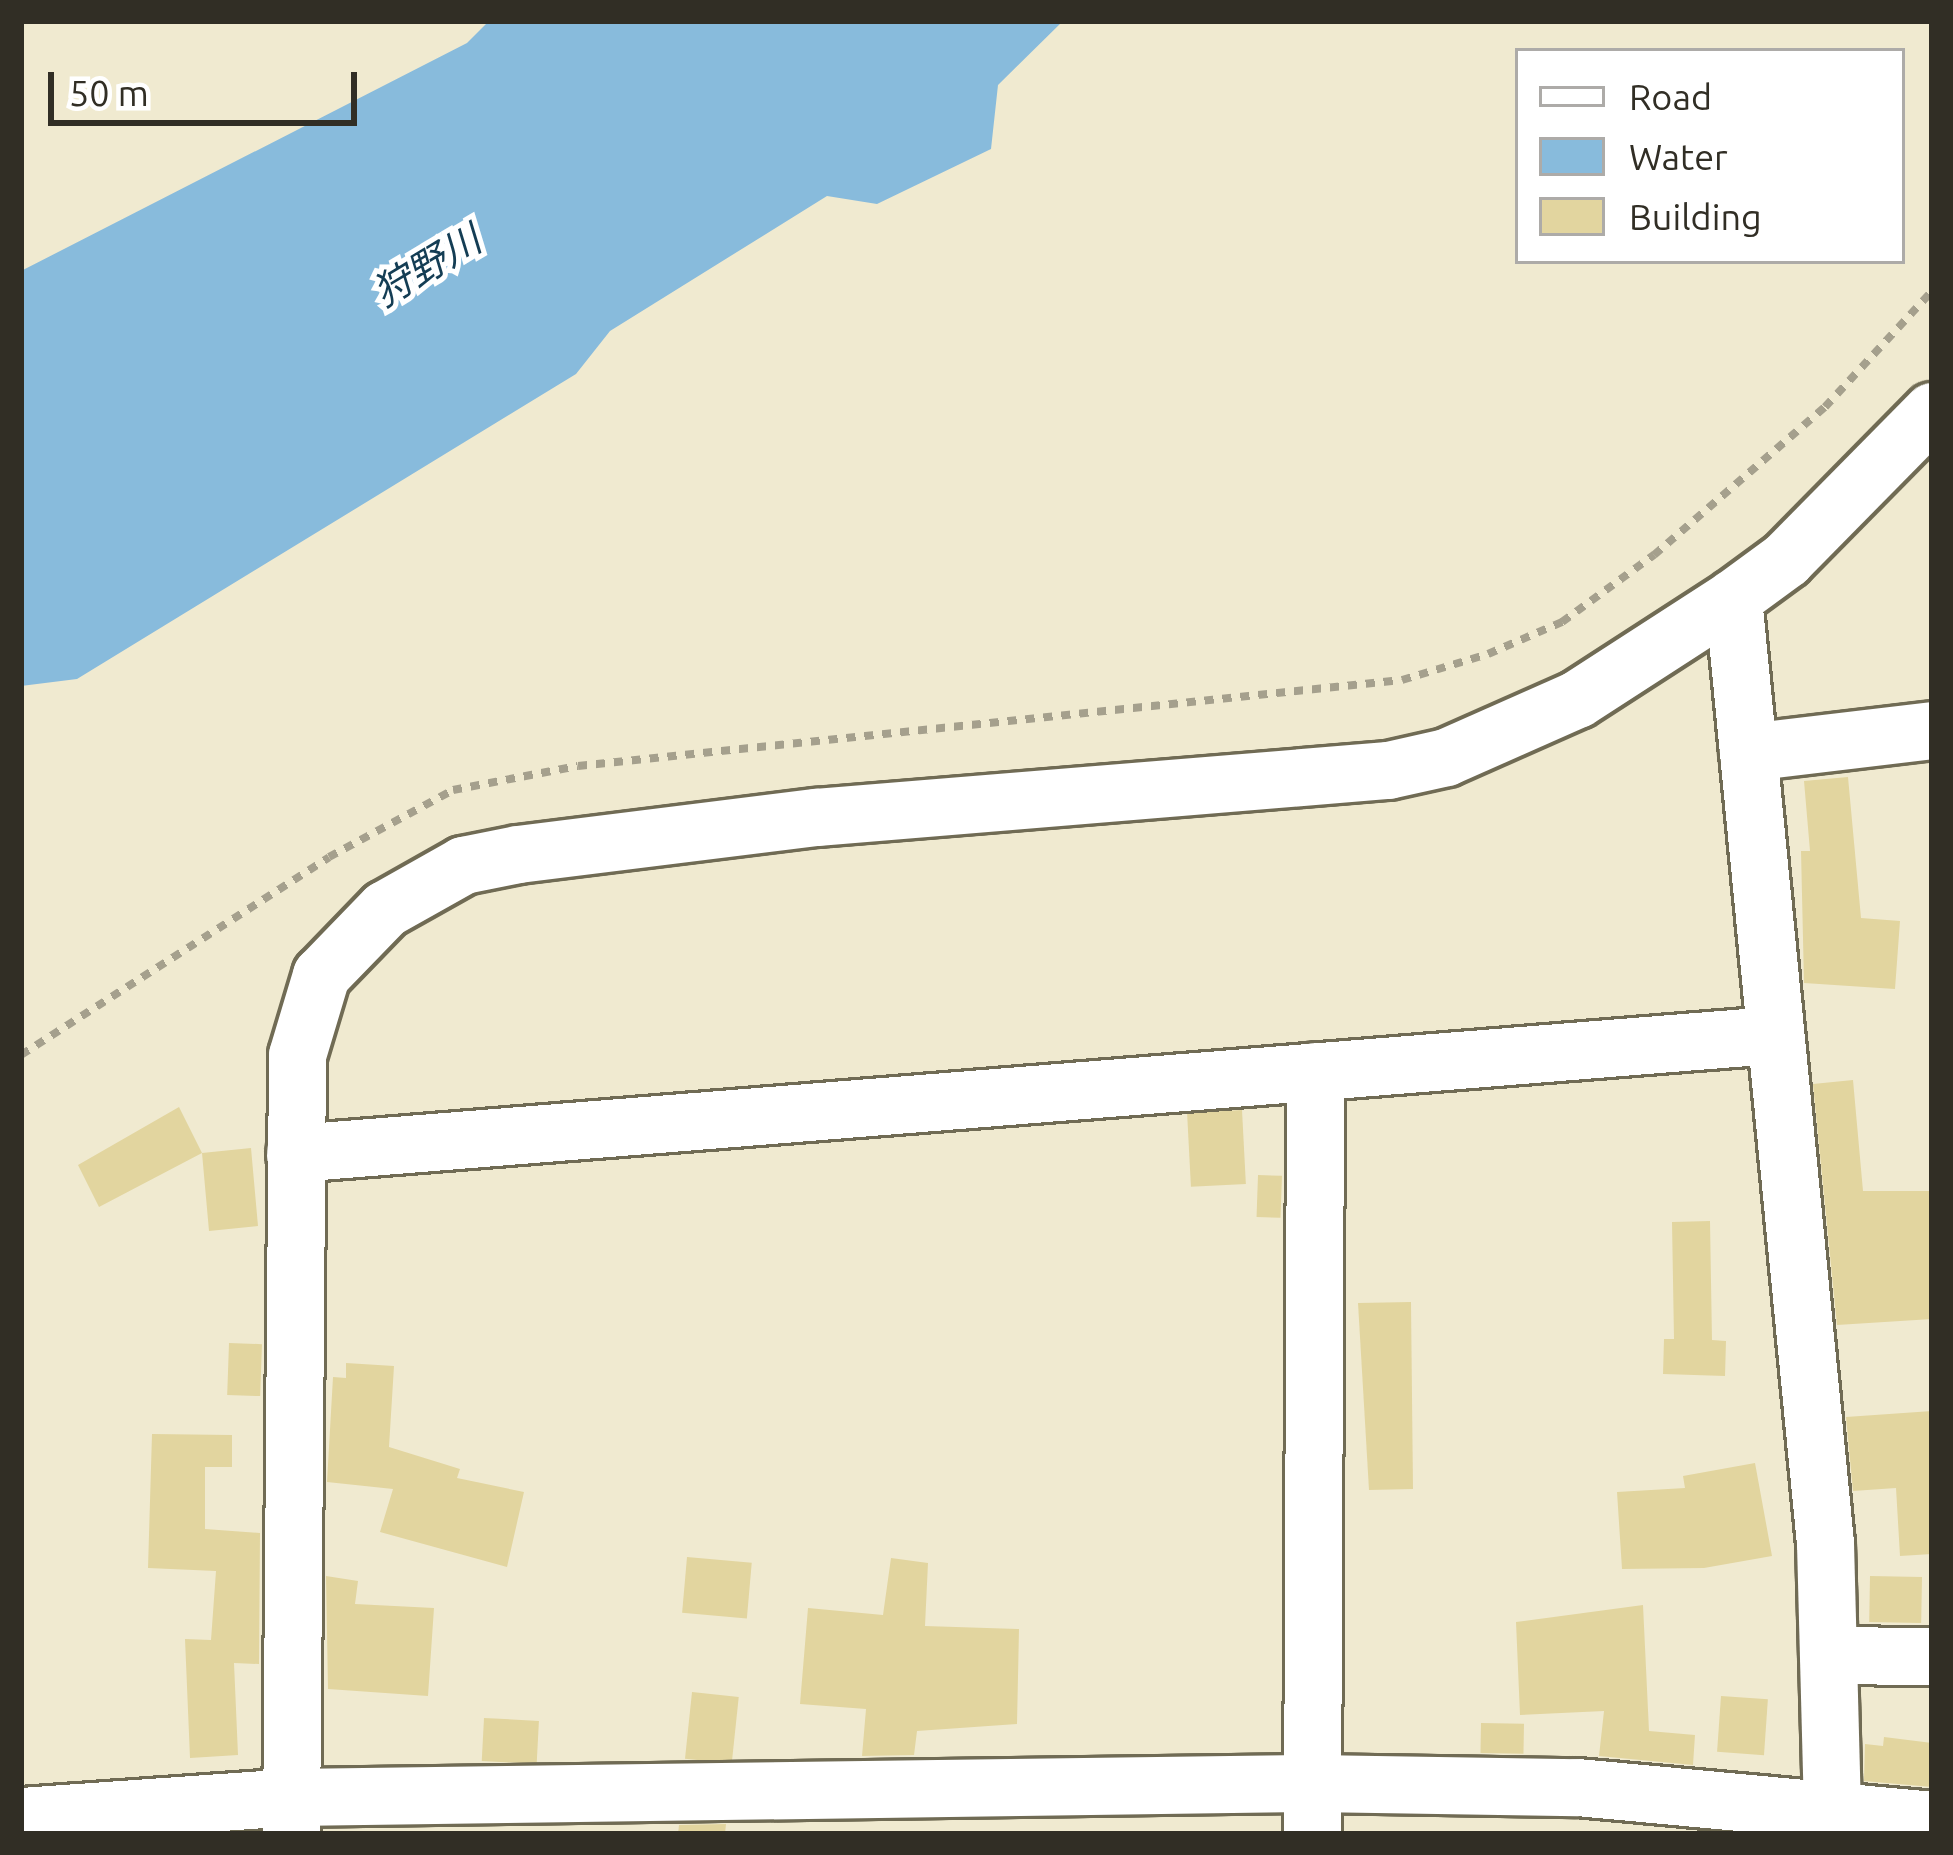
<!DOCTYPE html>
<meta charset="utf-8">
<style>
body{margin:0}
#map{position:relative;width:1953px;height:1855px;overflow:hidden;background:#f0ead0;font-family:Ubuntu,"Noto Sans JP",sans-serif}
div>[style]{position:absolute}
.water>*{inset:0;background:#88bbdc}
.building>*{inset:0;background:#e2d59f;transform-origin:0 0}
.path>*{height:8px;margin-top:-4px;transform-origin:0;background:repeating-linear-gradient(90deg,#a5a08d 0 9px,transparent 0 18px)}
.roads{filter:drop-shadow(3px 0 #706b54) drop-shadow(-3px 0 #706b54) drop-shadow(0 3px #706b54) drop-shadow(0 -3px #706b54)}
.minor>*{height:57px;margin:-28.5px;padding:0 28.5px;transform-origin:28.5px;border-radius:28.5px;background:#fff}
span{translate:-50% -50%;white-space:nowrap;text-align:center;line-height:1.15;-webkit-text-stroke:10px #fff;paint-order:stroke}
.water-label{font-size:39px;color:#143d54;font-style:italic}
.frame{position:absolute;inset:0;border:24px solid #312e25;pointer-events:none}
.legend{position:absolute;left:1515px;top:48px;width:390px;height:216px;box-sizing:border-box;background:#fff;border:3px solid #adaba8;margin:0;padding:15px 21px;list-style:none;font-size:36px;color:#312e25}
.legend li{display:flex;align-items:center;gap:24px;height:60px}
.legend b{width:60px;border:3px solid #adaba8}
.scale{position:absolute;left:48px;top:72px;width:309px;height:54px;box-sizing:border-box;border:6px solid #312e25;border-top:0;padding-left:15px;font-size:36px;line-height:42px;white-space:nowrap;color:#312e25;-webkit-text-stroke:9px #fff;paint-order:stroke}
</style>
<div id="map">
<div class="water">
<div style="clip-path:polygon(489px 21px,1063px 21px,998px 85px,991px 149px,877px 204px,827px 196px,610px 331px,576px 374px,77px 679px,21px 686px,21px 271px,467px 43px)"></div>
</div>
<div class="building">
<div style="clip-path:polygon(1848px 777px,1861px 918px,1900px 921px,1895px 989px,1804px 983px,1801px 851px,1810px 851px,1804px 781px)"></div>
<div style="clip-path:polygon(1853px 1080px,1863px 1191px,1932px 1191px,1932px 1319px,1837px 1325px,1813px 1084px)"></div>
<div style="clip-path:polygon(179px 1107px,202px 1153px,251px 1148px,258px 1226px,209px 1231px,202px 1153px,99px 1207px,78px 1165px)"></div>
<div style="left:1242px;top:1110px;width:74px;height:55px;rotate:87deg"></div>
<div style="left:1258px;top:1175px;width:24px;height:42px;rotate:2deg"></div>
<div style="clip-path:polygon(1710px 1221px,1712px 1340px,1726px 1341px,1725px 1376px,1663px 1374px,1664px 1339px,1674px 1339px,1672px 1222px)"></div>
<div style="clip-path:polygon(1411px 1302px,1413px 1489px,1369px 1490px,1358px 1303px)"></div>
<div style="left:229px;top:1343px;width:33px;height:52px;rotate:2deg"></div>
<div style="clip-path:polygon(346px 1363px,394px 1366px,389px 1447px,460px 1469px,457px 1478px,524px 1492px,507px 1567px,380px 1532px,393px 1489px,327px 1482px,333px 1377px,346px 1378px)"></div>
<div style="clip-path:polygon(1932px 1411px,1932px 1554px,1900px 1556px,1896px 1488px,1853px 1491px,1846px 1417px)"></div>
<div style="clip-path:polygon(152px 1434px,232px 1435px,232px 1467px,205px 1467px,205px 1529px,260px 1533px,259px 1664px,234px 1663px,238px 1755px,190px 1758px,185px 1639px,211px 1640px,216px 1571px,148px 1568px)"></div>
<div style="clip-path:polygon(1755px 1463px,1772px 1556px,1704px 1568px,1622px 1569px,1617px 1492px,1685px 1488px,1683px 1476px)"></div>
<div style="left:687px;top:1557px;width:65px;height:56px;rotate:5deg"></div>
<div style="clip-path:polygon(891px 1558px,928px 1563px,925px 1626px,1019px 1629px,1017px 1724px,917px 1731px,914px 1755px,862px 1756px,866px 1709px,800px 1704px,808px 1608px,883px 1615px)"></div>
<div style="clip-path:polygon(326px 1576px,358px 1581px,355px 1604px,434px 1608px,428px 1696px,328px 1689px)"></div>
<div style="left:1870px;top:1576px;width:52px;height:46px;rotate:1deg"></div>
<div style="clip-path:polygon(1643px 1605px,1649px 1731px,1695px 1735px,1693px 1765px,1599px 1756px,1604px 1711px,1520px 1715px,1516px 1622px)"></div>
<div style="left:692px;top:1692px;width:47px;height:67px;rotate:6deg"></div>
<div style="left:1721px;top:1696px;width:47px;height:56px;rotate:4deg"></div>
<div style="left:484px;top:1718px;width:55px;height:43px;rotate:3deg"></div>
<div style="left:1481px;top:1723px;width:43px;height:30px;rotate:1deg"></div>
<div style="clip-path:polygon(1884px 1737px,1932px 1743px,1932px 1787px,1864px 1781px,1865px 1744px,1883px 1746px)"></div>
<div style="clip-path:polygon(726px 1824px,725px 1834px,678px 1834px,679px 1825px)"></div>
</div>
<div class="path">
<div style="left:21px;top:1055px;width:366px;rotate:-32.7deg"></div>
<div style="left:329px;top:857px;width:141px;rotate:-28.4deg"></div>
<div style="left:453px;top:790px;width:127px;rotate:-10.9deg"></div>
<div style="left:578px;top:766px;width:828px;rotate:-5.96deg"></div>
<div style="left:1402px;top:680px;width:90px;rotate:-16.8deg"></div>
<div style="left:1488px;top:654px;width:81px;rotate:-23.4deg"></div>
<div style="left:1562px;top:622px;width:114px;rotate:-36.1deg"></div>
<div style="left:1654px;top:555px;width:226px;rotate:-40.9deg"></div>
<div style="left:1825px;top:407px;width:158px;rotate:-47.3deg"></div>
</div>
<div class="roads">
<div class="minor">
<div style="left:1733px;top:598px;width:949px;rotate:84.44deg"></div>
<div style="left:1825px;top:1543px;width:265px;rotate:88.5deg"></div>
<div style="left:1748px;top:752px;width:185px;rotate:-6.8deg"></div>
<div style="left:295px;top:1153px;width:1482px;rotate:-4.57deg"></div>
<div style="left:1828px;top:1655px;width:104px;rotate:0.6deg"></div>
<div style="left:21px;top:1816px;width:272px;rotate:-4deg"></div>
<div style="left:292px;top:1797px;width:1021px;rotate:-0.79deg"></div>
<div style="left:1313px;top:1783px;width:264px;rotate:0.9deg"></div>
<div style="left:1577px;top:1787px;width:357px;rotate:5.3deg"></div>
<div style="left:291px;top:1834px;width:779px;rotate:-89.56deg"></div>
<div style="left:297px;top:1055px;width:84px;rotate:-73.3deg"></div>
<div style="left:321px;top:975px;width:92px;rotate:-45.9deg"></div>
<div style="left:385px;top:909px;width:90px;rotate:-29.4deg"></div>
<div style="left:463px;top:865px;width:56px;rotate:-11.3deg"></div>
<div style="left:518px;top:854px;width:300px;rotate:-7.1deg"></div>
<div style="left:816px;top:817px;width:574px;rotate:-4.7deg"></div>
<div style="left:1388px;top:770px;width:59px;rotate:-12.6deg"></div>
<div style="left:1446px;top:757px;width:143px;rotate:-23.9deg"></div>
<div style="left:1577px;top:699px;width:186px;rotate:-32.9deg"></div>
<div style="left:1733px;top:598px;width:66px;rotate:-36.3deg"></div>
<div style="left:1786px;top:559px;width:208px;rotate:-45.4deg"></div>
<div style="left:1312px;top:1834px;width:763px;rotate:-89.77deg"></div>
</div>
</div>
<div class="water-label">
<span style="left:427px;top:266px;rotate:-31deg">狩野川</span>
</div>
<div class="frame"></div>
<ul class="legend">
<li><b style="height:15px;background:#fff"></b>Road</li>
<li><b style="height:33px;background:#88bbdc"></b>Water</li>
<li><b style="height:33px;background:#e2d59f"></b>Building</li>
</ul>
<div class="scale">50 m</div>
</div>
